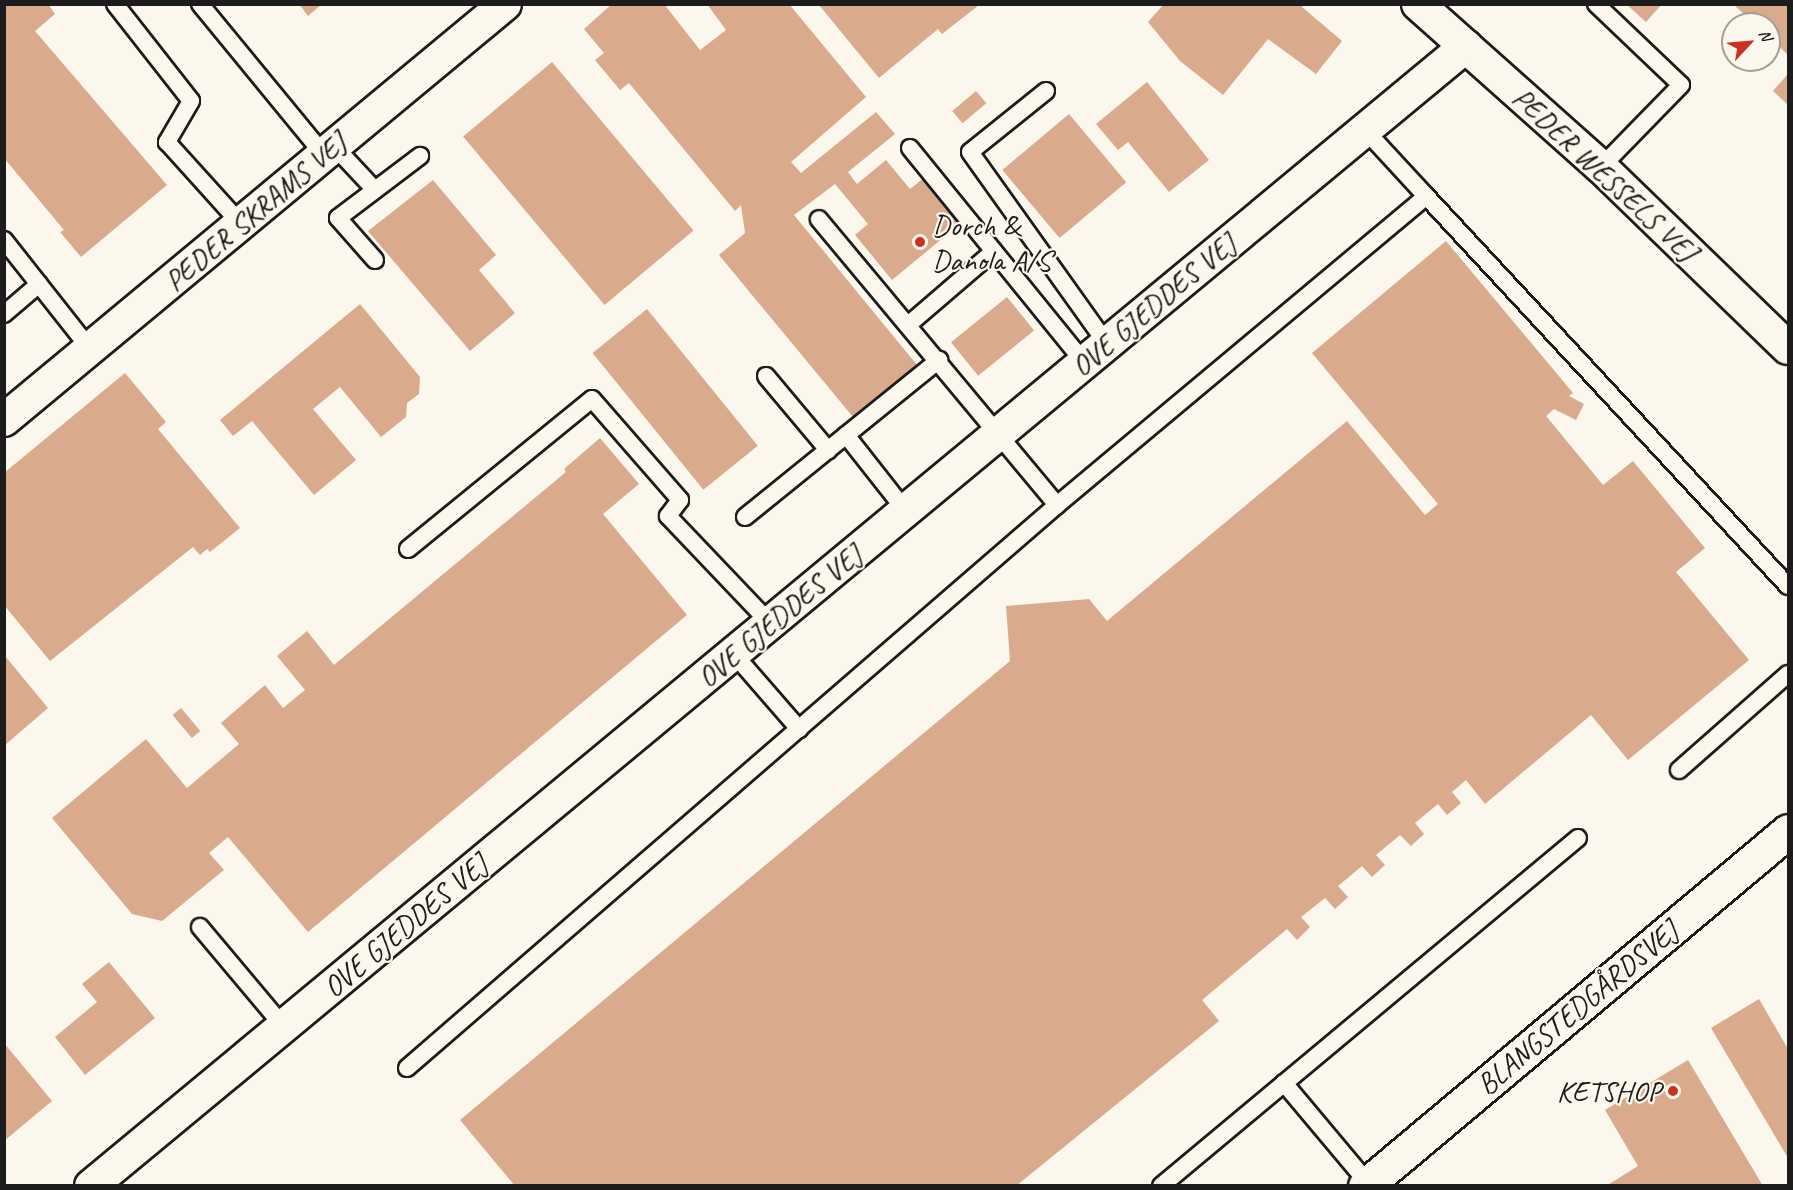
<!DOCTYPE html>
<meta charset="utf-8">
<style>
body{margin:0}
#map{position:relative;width:1793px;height:1190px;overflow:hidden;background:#fbf7ec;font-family:Caveat,sans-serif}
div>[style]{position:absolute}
.building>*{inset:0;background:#d9aa8b;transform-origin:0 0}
.roads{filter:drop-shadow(2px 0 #1c1c1c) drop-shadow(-2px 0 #1c1c1c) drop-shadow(0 2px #1c1c1c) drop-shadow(0 -2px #1c1c1c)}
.service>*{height:16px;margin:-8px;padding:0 8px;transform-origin:8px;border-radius:8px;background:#fbf7ec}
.minor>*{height:32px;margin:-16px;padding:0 16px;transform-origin:16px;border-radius:16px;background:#fbf7ec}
.tertiary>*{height:33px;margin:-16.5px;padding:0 16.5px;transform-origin:16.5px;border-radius:16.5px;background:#fbf7ec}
.dots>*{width:16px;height:16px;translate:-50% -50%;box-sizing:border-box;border:3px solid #fbf7ec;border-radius:50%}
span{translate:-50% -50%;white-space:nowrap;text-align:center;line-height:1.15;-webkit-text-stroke:4.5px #fbf7ec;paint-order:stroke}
.street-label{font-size:30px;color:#1c1c1c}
.poi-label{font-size:30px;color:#1c1c1c}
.left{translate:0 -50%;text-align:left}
.right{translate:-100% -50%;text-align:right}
.frame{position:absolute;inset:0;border:6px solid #1c1c1c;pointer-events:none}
.north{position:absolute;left:1721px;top:12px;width:60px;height:60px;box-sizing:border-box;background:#fbf7ec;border:2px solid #a29f99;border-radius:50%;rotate:64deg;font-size:16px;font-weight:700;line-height:24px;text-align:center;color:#1c1c1c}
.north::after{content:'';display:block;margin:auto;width:21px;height:27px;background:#c8321e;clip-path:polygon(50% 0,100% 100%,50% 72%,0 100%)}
</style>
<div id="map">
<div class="building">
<div style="clip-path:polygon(4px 4px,48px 4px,55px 14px,35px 31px,167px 185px,81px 257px,60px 232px,64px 230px,4px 158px)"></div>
<div style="clip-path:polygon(299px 4px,322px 4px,308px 16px)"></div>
<div style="clip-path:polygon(612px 4px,664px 4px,700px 50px,726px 30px,707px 4px,789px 4px,866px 97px,791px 162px,801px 173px,876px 112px,895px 134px,848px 172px,857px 184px,886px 160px,910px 189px,924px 178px,961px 223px,892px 280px,855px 235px,868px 224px,835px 184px,794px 215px,917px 365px,853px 417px,719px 255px,745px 233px,741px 205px,735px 211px,629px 83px,620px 90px,595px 60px,604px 53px,584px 29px)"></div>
<div style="clip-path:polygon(1164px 4px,1304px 4px,1302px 7px,1342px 41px,1316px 74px,1268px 39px,1223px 95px,1180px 61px,1148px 22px)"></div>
<div style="clip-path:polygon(1626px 4px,1662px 4px,1646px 22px)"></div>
<div style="clip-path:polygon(1733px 4px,1788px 4px,1788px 55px,1769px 37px,1769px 24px,1755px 24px)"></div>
<div style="clip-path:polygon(819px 5px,979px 5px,942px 34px,938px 29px,879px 78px)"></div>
<div style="left:552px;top:62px;width:220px;height:116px;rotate:50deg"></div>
<div style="clip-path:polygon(1788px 74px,1788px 105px,1773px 91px)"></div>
<div style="clip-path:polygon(1147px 82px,1209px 160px,1169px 192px,1128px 142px,1118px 150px,1096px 124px)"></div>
<div style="left:976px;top:91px;width:16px;height:31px;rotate:50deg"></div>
<div style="left:1069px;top:114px;width:89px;height:87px;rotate:50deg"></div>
<div style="clip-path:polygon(433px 180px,496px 255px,479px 270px,515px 313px,470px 351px,368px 231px)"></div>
<div style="clip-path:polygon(1446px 241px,1573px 393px,1569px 396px,1584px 404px,1576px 420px,1554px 409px,1546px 416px,1603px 485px,1633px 461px,1705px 548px,1676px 572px,1749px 660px,1628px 760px,1591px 715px,1485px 804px,1466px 780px,1452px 792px,1461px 803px,1447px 815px,1438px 804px,1415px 823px,1424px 834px,1411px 846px,1400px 835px,1376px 855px,1385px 865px,1372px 877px,1362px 866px,1338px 886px,1348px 897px,1335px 909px,1325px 898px,1301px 917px,1310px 927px,1297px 940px,1287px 929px,1202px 1000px,1219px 1021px,1016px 1186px,515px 1186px,460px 1120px,1010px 661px,1006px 606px,1089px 599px,1107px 621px,1347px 421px,1425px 515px,1438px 504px,1312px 353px)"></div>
<div style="left:1007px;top:297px;width:43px;height:72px;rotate:51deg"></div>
<div style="clip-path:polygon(360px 304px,420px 377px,419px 394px,407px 403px,406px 417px,381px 437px,340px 387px,313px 409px,356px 460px,314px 495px,252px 421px,233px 436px,220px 420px)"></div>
<div style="left:647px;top:309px;width:176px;height:70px;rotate:51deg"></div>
<div style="clip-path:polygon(125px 373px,166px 422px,158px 429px,240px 528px,210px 552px,207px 549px,200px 555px,193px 547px,50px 661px,4px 605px,4px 473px)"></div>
<div style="clip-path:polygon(600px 438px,639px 484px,603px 514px,687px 615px,308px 932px,228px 837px,209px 853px,224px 870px,162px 921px,132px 914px,52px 818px,146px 739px,187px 788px,239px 744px,221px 723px,265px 685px,283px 708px,305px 690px,277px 656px,307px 631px,334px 665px,566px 472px,564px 469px)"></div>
<div style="clip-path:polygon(5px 656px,48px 708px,5px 745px)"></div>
<div style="left:181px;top:708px;width:30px;height:11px;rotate:50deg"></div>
<div style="clip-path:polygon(109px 962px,155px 1018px,85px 1075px,55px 1037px,97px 1002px,82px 984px)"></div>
<div style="clip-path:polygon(1759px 999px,1788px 1049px,1788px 1158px,1711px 1028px)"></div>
<div style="clip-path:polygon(4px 1043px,52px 1101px,4px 1141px)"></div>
<div style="clip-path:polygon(1688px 1060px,1763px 1186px,1606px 1186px,1638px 1166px,1605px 1110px)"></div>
</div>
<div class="roads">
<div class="service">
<div style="left:115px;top:4px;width:123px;rotate:51.9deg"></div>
<div style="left:191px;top:101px;width:48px;rotate:120.3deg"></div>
<div style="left:167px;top:142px;width:110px;rotate:47.9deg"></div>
<div style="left:200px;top:4px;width:195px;rotate:50.6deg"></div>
<div style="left:1596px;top:4px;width:117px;rotate:43.6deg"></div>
<div style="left:1681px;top:85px;width:115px;rotate:134.3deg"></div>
<div style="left:1046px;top:91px;width:97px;rotate:141.2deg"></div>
<div style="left:970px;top:152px;width:236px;rotate:54.5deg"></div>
<div style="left:334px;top:146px;width:60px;rotate:47deg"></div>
<div style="left:910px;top:148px;width:276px;rotate:50.9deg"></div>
<div style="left:1426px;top:196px;width:532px;rotate:47.13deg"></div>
<div style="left:4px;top:240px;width:139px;rotate:51.7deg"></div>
<div style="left:375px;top:260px;width:56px;rotate:-131.4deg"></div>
<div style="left:338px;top:218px;width:103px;rotate:-37.1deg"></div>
<div style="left:4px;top:314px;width:46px;rotate:-40.6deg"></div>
<div style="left:908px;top:325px;width:113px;rotate:-40.7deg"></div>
<div style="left:766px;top:376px;width:97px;rotate:50deg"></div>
<div style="left:846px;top:435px;width:95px;rotate:51.8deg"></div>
<div style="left:1057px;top:505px;width:481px;rotate:-39.9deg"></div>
<div style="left:1426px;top:196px;width:90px;rotate:-132.7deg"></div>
<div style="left:745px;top:517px;width:250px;rotate:-39deg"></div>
<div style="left:408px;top:549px;width:237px;rotate:-39.2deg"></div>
<div style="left:592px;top:399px;width:134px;rotate:48.9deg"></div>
<div style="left:680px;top:500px;width:20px;rotate:127deg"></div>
<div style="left:668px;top:516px;width:148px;rotate:46.4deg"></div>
<div style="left:733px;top:653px;width:101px;rotate:49deg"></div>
<div style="left:1679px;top:770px;width:145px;rotate:-41.4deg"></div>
<div style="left:200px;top:927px;width:129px;rotate:50deg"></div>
<div style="left:407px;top:1068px;width:860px;rotate:-40.9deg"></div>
<div style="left:1057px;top:505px;width:372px;rotate:-129.8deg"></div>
<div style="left:1284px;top:1083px;width:131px;rotate:50deg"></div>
<div style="left:1161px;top:1186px;width:543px;rotate:-39.85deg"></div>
</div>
<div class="minor">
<div style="left:1418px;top:4px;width:245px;rotate:41.7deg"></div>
<div style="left:1601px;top:167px;width:260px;rotate:44.1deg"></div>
<div style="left:4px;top:420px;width:651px;rotate:-39.7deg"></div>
<div style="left:91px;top:1186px;width:1786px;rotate:-39.66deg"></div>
</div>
<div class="tertiary">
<div style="left:1365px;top:1186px;width:552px;rotate:-40deg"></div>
</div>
</div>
<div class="dots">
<div style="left:920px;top:242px;background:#c8321e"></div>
<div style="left:1673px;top:1091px;background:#c8321e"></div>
</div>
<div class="street-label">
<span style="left:1605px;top:174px;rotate:43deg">PEDER WESSELS VEJ</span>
<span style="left:255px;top:212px;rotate:-40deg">PEDER SKRAMS VEJ</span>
<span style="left:1153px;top:305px;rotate:-40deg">OVE GJEDDES VEJ</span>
<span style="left:779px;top:616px;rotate:-40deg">OVE GJEDDES VEJ</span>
<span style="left:405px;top:926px;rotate:-40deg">OVE GJEDDES VEJ</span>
<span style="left:1577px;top:1008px;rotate:-40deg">BLANGSTEDGÅRDSVEJ</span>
</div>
<div class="poi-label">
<span class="left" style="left:932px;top:242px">Dorch &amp;<br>Danola A/S</span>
<span class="right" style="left:1661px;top:1091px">KETSHOP</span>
</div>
<div class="frame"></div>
<div class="north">N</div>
</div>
